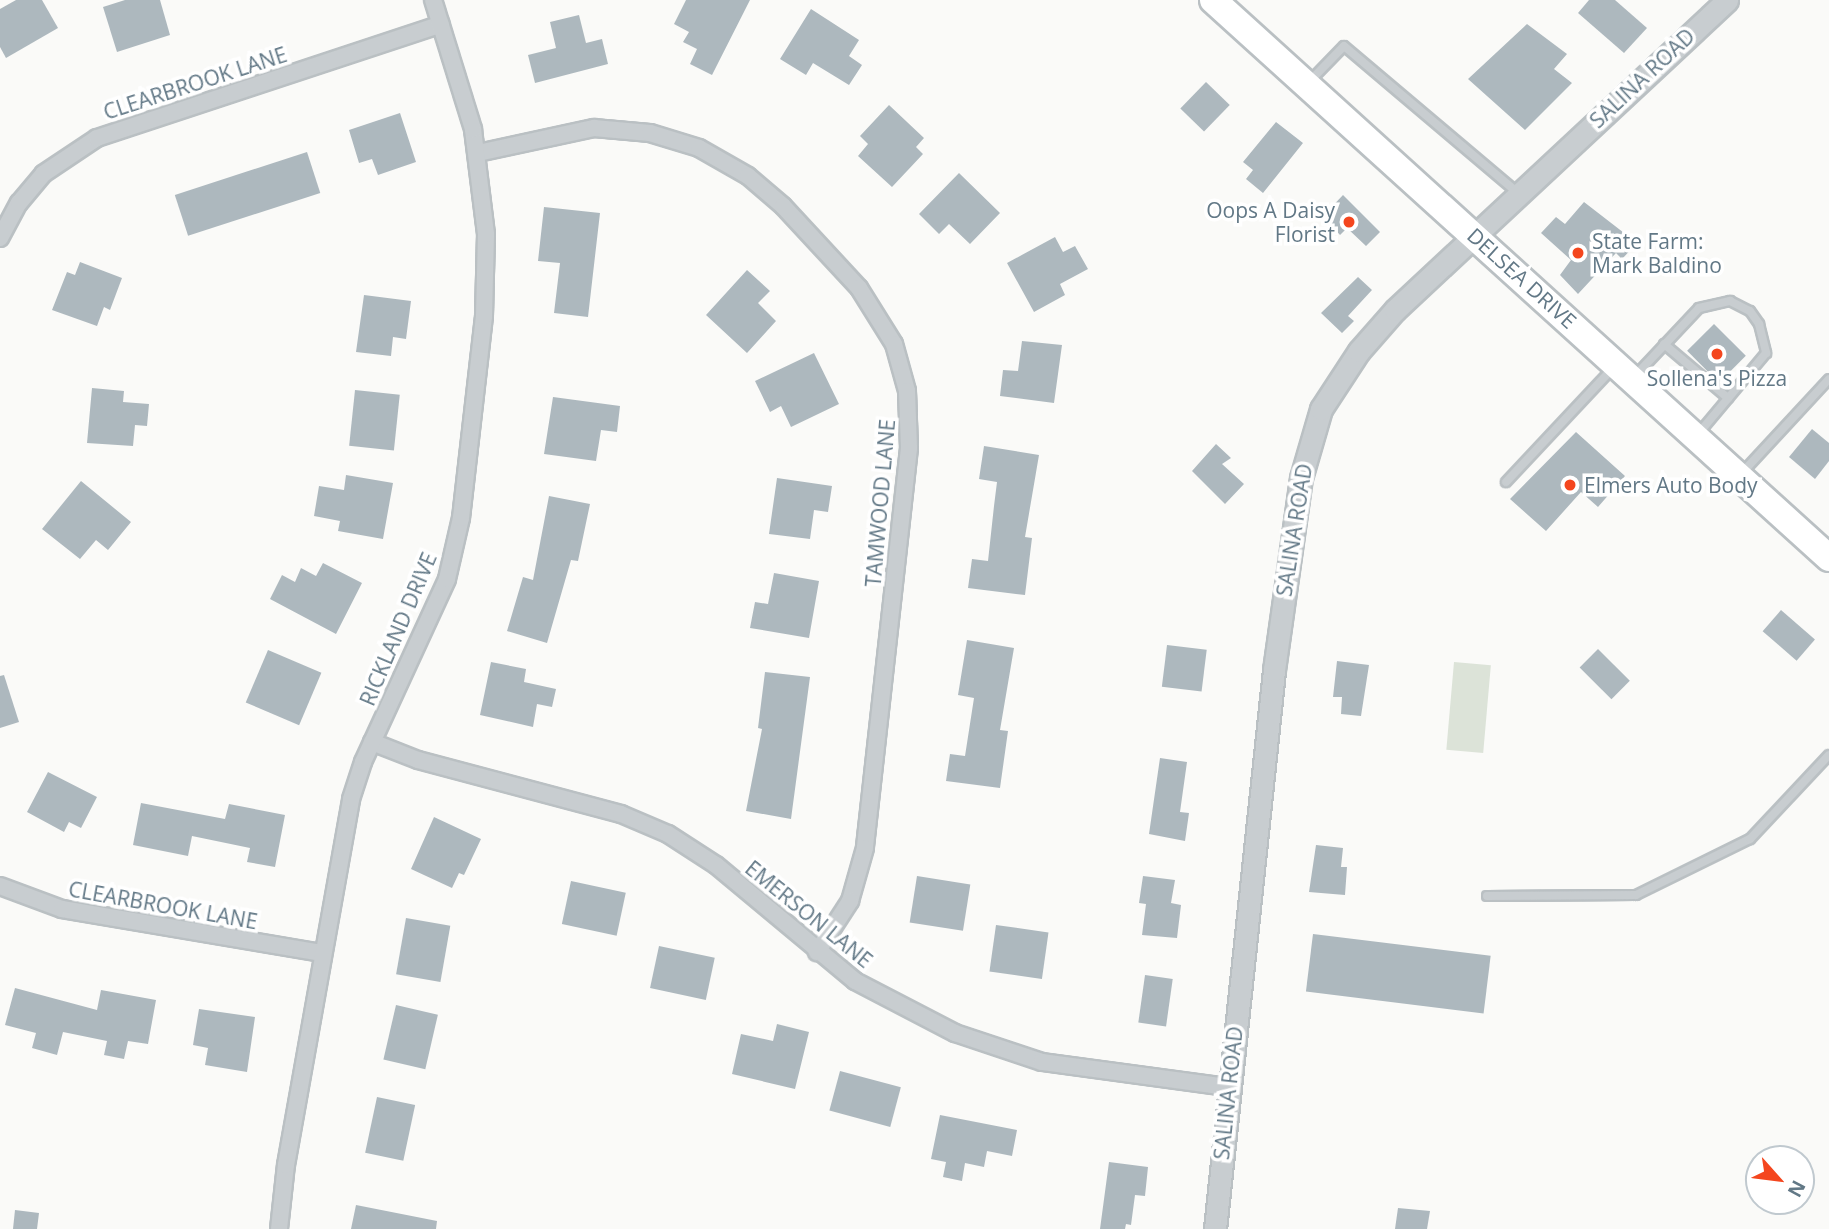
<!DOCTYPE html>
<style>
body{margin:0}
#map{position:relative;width:1829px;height:1229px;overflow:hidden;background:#fafaf8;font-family:"Open Sans",sans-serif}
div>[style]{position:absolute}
.green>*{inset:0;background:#dce3d8;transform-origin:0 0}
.building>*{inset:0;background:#adb8be;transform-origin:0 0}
.roads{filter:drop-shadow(2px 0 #bac0c3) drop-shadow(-2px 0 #bac0c3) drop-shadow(0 2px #bac0c3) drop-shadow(0 -2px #bac0c3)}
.service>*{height:8px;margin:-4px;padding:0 4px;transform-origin:4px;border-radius:4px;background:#c8cdd0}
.minor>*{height:16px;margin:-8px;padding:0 8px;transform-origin:8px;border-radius:8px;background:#c8cdd0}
.tertiary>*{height:21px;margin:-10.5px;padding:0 10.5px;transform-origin:10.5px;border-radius:10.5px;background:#c8cdd0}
.primary>*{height:26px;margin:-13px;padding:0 13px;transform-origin:13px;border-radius:13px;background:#fff}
.dots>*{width:19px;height:19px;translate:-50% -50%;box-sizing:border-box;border:4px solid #fff;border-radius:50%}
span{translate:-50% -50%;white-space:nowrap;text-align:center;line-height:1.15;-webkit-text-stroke:7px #fff;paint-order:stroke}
.street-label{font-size:21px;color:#627886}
.poi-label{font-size:21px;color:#627886}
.right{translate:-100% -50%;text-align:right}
.left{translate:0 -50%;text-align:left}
.north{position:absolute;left:1745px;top:1145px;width:70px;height:70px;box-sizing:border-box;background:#fff;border:2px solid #c0c9cf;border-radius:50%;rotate:118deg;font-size:19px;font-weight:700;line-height:28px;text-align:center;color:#627886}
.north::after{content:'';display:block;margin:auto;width:24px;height:32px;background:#f4461e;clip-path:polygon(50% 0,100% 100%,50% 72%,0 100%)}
</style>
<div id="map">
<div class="green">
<div style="left:1454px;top:662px;width:37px;height:88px;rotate:5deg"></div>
</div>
<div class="building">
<div style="clip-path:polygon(16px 0,42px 0,58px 28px,6px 58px,0 47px,0 9px)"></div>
<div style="clip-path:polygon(125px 0,160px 0,170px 35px,117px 52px,103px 7px)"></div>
<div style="clip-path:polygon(686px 0,750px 0,712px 75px,690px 64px,697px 49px,683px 42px,689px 32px,674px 24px)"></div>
<div style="clip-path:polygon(1589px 0,1615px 0,1647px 28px,1624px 53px,1578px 13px)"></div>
<div style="clip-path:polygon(811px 9px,859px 40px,849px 56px,862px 65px,849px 85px,813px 63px,806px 75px,780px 59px)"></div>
<div style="clip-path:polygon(579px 15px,586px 43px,602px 39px,608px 64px,535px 83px,528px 55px,556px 48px,550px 22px)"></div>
<div style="clip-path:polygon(1527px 24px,1567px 54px,1554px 69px,1572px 83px,1525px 130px,1468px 79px)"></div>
<div style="left:1206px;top:82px;width:33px;height:37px;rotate:44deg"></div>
<div style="clip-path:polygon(889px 105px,924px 138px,916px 147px,923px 154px,892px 187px,858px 156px,868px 144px,860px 136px)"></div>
<div style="clip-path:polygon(400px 113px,416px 162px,378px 175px,372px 159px,359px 163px,349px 130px)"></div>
<div style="clip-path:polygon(1276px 122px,1303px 143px,1263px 193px,1246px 179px,1253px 170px,1243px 162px)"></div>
<div style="left:307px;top:152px;width:43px;height:139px;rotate:72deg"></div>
<div style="clip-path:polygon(959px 173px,1000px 213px,970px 244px,949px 224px,939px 234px,919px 214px)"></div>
<div style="clip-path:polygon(1343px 195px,1380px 232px,1366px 246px,1347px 228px,1340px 235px,1323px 216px)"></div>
<div style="clip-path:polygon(1584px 202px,1637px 243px,1622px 259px,1616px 253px,1578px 294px,1560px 275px,1571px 260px,1541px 233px,1556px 217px,1565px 224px)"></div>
<div style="clip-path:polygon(544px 207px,600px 213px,588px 317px,554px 313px,560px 263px,538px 261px)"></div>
<div style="clip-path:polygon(1055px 237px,1063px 252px,1075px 246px,1088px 269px,1060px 284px,1065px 295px,1034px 312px,1007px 263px)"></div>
<div style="clip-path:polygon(80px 262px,122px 278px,110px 310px,104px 307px,97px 326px,52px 310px,67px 272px,75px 275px)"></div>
<div style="clip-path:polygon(747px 270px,770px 291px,758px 303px,776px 321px,747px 353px,706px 315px)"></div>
<div style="clip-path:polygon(1358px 277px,1372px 290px,1348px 316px,1354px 321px,1342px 333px,1321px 313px)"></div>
<div style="clip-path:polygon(364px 295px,411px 301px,406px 339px,393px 337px,391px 356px,356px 352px)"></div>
<div style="left:1714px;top:324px;width:45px;height:38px;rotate:45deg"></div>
<div style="clip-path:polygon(1022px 341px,1062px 345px,1054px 403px,1000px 396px,1003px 370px,1018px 371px)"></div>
<div style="clip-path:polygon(814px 353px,839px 404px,791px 427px,781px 406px,770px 412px,755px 381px)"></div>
<div style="clip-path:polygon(92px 388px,124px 391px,123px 402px,149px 404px,147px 426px,135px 425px,133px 446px,87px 443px)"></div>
<div style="left:355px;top:390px;width:45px;height:56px;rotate:6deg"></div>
<div style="clip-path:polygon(553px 397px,620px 406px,617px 432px,601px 430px,596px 461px,544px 454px)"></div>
<div style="clip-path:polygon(1812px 429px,1829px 443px,1829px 461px,1815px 479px,1789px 457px)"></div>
<div style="clip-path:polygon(1576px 432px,1625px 476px,1598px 507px,1581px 492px,1546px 531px,1510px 499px)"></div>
<div style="clip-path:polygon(1216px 444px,1231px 458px,1222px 464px,1244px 484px,1225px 504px,1192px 471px)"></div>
<div style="clip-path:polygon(984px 446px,1039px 455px,1025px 537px,1032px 538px,1025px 595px,968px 588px,972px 559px,988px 561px,994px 506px,997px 482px,979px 479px)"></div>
<div style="clip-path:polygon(346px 475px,393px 483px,383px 539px,338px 531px,340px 521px,314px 516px,319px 486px,344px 490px)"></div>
<div style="clip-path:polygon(777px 478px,832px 486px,828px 512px,814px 510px,810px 539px,769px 534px)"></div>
<div style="clip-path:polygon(81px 481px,131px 522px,108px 550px,96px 540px,80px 559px,42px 529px)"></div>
<div style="clip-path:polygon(549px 496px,590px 504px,578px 561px,571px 560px,547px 643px,507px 631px,523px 577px,533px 580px)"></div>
<div style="clip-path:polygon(323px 563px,362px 583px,336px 634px,270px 599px,282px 575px,295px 582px,301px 568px,316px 576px)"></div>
<div style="clip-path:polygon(774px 573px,819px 581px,809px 638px,750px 628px,755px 602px,768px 604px)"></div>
<div style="left:1781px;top:610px;width:45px;height:28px;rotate:41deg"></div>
<div style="clip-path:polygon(967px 640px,1014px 648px,1000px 730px,1008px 731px,1000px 788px,946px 781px,950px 754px,965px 756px,974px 698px,958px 695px)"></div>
<div style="left:1167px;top:645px;width:40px;height:42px;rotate:7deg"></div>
<div style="left:1598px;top:649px;width:45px;height:26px;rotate:45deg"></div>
<div style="left:268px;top:650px;width:58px;height:57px;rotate:23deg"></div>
<div style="clip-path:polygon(1337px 661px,1369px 665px,1361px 716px,1341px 714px,1342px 697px,1333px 697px)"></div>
<div style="clip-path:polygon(491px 662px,526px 669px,524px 682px,556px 689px,552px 707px,537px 704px,533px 727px,480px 715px)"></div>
<div style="clip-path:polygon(765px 672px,810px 677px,791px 819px,746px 811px,762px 729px,758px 728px)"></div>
<div style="clip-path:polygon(4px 675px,19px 722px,0 728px,0 676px)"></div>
<div style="clip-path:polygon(1160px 758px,1187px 762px,1180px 812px,1189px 813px,1185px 841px,1149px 834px)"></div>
<div style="clip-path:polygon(48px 772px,97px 797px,81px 828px,69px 822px,64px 832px,27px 812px)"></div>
<div style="clip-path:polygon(141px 803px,225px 819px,229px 804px,285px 815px,275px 867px,247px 862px,250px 848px,192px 836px,188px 856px,133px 845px)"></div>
<div style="clip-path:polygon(434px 817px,481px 839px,464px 875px,459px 873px,452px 888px,411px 869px)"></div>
<div style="clip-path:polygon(1316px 845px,1343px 848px,1341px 867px,1347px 867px,1345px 895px,1309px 892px)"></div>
<div style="left:917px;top:876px;width:54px;height:47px;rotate:9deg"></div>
<div style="clip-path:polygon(1143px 876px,1175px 880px,1171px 903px,1181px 905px,1177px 938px,1142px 935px,1146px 904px,1139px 903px)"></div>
<div style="left:571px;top:881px;width:56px;height:44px;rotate:12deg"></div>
<div style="left:406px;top:918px;width:45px;height:57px;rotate:10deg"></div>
<div style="left:996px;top:925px;width:53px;height:47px;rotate:8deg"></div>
<div style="left:1313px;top:934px;width:179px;height:58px;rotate:7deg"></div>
<div style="left:659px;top:946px;width:57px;height:43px;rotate:12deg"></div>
<div style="left:1145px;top:975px;width:28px;height:48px;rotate:8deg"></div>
<div style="clip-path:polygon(15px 988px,97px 1010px,101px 990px,156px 1000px,148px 1044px,128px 1041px,124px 1059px,104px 1055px,107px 1041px,63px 1032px,57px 1055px,32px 1048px,36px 1033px,5px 1025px)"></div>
<div style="left:396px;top:1005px;width:43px;height:56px;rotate:13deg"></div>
<div style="clip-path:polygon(199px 1009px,255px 1017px,247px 1072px,205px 1065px,208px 1048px,193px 1045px)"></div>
<div style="clip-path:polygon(777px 1024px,809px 1032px,795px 1089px,732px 1074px,741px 1034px,773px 1041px)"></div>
<div style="left:840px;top:1071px;width:63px;height:41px;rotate:15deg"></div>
<div style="left:377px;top:1097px;width:39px;height:57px;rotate:12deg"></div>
<div style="clip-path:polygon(940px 1115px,1017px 1130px,1012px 1156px,987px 1151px,984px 1167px,965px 1163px,962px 1181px,943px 1177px,946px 1162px,931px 1159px)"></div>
<div style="clip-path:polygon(1109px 1162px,1148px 1167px,1145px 1196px,1135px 1195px,1131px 1225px,1126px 1224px,1125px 1229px,1100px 1229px)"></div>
<div style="clip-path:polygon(356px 1205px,437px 1221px,436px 1229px,351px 1229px)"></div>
<div style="clip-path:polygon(1398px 1208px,1430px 1211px,1427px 1229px,1395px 1229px)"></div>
<div style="clip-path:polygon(15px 1210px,39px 1213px,37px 1229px,13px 1229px)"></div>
</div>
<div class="roads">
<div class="service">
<div style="left:1309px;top:82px;width:50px;rotate:-45.8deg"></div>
<div style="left:1344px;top:46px;width:226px;rotate:40.2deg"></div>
<div style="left:1664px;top:344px;width:84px;rotate:40.2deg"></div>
<div style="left:1635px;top:376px;width:93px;rotate:-46.7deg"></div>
<div style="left:1699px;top:308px;width:32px;rotate:-13deg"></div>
<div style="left:1730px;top:301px;width:22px;rotate:27deg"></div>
<div style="left:1750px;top:311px;width:16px;rotate:55deg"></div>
<div style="left:1759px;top:324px;width:30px;rotate:76deg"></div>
<div style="left:1766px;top:353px;width:106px;rotate:130deg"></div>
<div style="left:1741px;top:474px;width:129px;rotate:-47.2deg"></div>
<div style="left:1506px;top:482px;width:155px;rotate:-46.8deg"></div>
<div style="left:1487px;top:896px;width:149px;rotate:-0.4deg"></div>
<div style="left:1636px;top:895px;width:127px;rotate:-26.2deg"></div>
<div style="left:1750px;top:839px;width:115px;rotate:-46.8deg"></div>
</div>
<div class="minor">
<div style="left:478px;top:153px;width:119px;rotate:-12.2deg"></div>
<div style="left:594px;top:128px;width:56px;rotate:5.1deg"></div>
<div style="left:650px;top:133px;width:51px;rotate:17deg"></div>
<div style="left:699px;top:148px;width:56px;rotate:29.7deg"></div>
<div style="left:748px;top:176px;width:46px;rotate:40.6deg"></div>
<div style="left:783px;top:206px;width:112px;rotate:47.2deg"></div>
<div style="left:859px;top:288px;width:66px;rotate:58deg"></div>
<div style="left:894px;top:344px;width:49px;rotate:74.5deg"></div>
<div style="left:907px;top:391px;width:57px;rotate:88deg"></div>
<div style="left:909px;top:448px;width:402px;rotate:96.3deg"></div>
<div style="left:865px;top:848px;width:55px;rotate:105.8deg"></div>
<div style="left:850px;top:901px;width:61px;rotate:122.9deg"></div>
<div style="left:0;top:238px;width:40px;rotate:-62deg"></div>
<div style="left:19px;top:203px;width:38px;rotate:-50deg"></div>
<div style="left:43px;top:174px;width:65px;rotate:-33.7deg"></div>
<div style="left:97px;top:138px;width:362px;rotate:-18.3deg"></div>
<div style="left:372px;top:742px;width:49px;rotate:21.4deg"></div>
<div style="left:418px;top:760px;width:210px;rotate:14.9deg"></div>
<div style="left:621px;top:814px;width:51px;rotate:23.1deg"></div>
<div style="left:668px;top:834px;width:57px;rotate:32.9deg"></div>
<div style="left:716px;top:865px;width:181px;rotate:39.8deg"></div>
<div style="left:855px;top:981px;width:113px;rotate:27.5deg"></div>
<div style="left:955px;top:1033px;width:92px;rotate:18.4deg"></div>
<div style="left:1042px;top:1062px;width:188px;rotate:7.7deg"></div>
<div style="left:0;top:886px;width:66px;rotate:20.4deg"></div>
<div style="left:62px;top:909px;width:264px;rotate:9.6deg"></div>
<div style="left:279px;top:1229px;width:64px;rotate:-83.8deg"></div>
<div style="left:286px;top:1165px;width:372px;rotate:-79.9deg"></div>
<div style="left:351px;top:799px;width:39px;rotate:-72deg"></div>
<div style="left:363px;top:762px;width:201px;rotate:-65.3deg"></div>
<div style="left:447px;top:579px;width:63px;rotate:-77.1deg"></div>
<div style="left:461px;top:518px;width:203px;rotate:-83.5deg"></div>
<div style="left:484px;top:316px;width:82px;rotate:-88.6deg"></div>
<div style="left:486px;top:234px;width:106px;rotate:-97.1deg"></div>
<div style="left:473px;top:129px;width:135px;rotate:-107.2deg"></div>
</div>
<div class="tertiary">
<div style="left:1215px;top:1229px;width:562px;rotate:-83.97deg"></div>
<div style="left:1274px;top:670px;width:194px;rotate:-82deg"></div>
<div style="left:1301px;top:478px;width:72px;rotate:-73.8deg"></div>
<div style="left:1321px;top:409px;width:69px;rotate:-56.8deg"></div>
<div style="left:1359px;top:351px;width:55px;rotate:-48.7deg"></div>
<div style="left:1395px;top:310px;width:454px;rotate:-43deg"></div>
</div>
<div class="primary">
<div style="left:1213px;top:0;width:831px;rotate:42.17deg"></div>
</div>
</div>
<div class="dots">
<div style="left:1349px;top:222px;background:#f4461e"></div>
<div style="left:1578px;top:253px;background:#f4461e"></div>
<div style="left:1717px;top:354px;background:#f4461e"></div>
<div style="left:1570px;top:485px;background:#f4461e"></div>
</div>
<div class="street-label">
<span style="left:1642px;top:78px;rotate:-43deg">SALINA ROAD</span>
<span style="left:195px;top:83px;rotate:-18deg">CLEARBROOK LANE</span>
<span style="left:1522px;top:278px;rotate:42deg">DELSEA DRIVE</span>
<span style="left:880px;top:503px;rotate:-85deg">TAMWOOD LANE</span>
<span style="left:1294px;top:530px;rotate:-81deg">SALINA ROAD</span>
<span style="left:398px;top:629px;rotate:-67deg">RICKLAND DRIVE</span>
<span style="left:163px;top:905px;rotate:10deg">CLEARBROOK LANE</span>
<span style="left:809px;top:914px;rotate:39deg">EMERSON LANE</span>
<span style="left:1228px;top:1093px;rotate:-84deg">SALINA ROAD</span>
</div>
<div class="poi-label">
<span class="right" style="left:1335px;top:222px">Oops A Daisy<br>Florist</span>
<span class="left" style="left:1592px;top:253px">State Farm:<br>Mark Baldino</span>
<span style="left:1717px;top:378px">Sollena's Pizza</span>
<span class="left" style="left:1584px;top:485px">Elmers Auto Body</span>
</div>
<div class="north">N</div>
</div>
